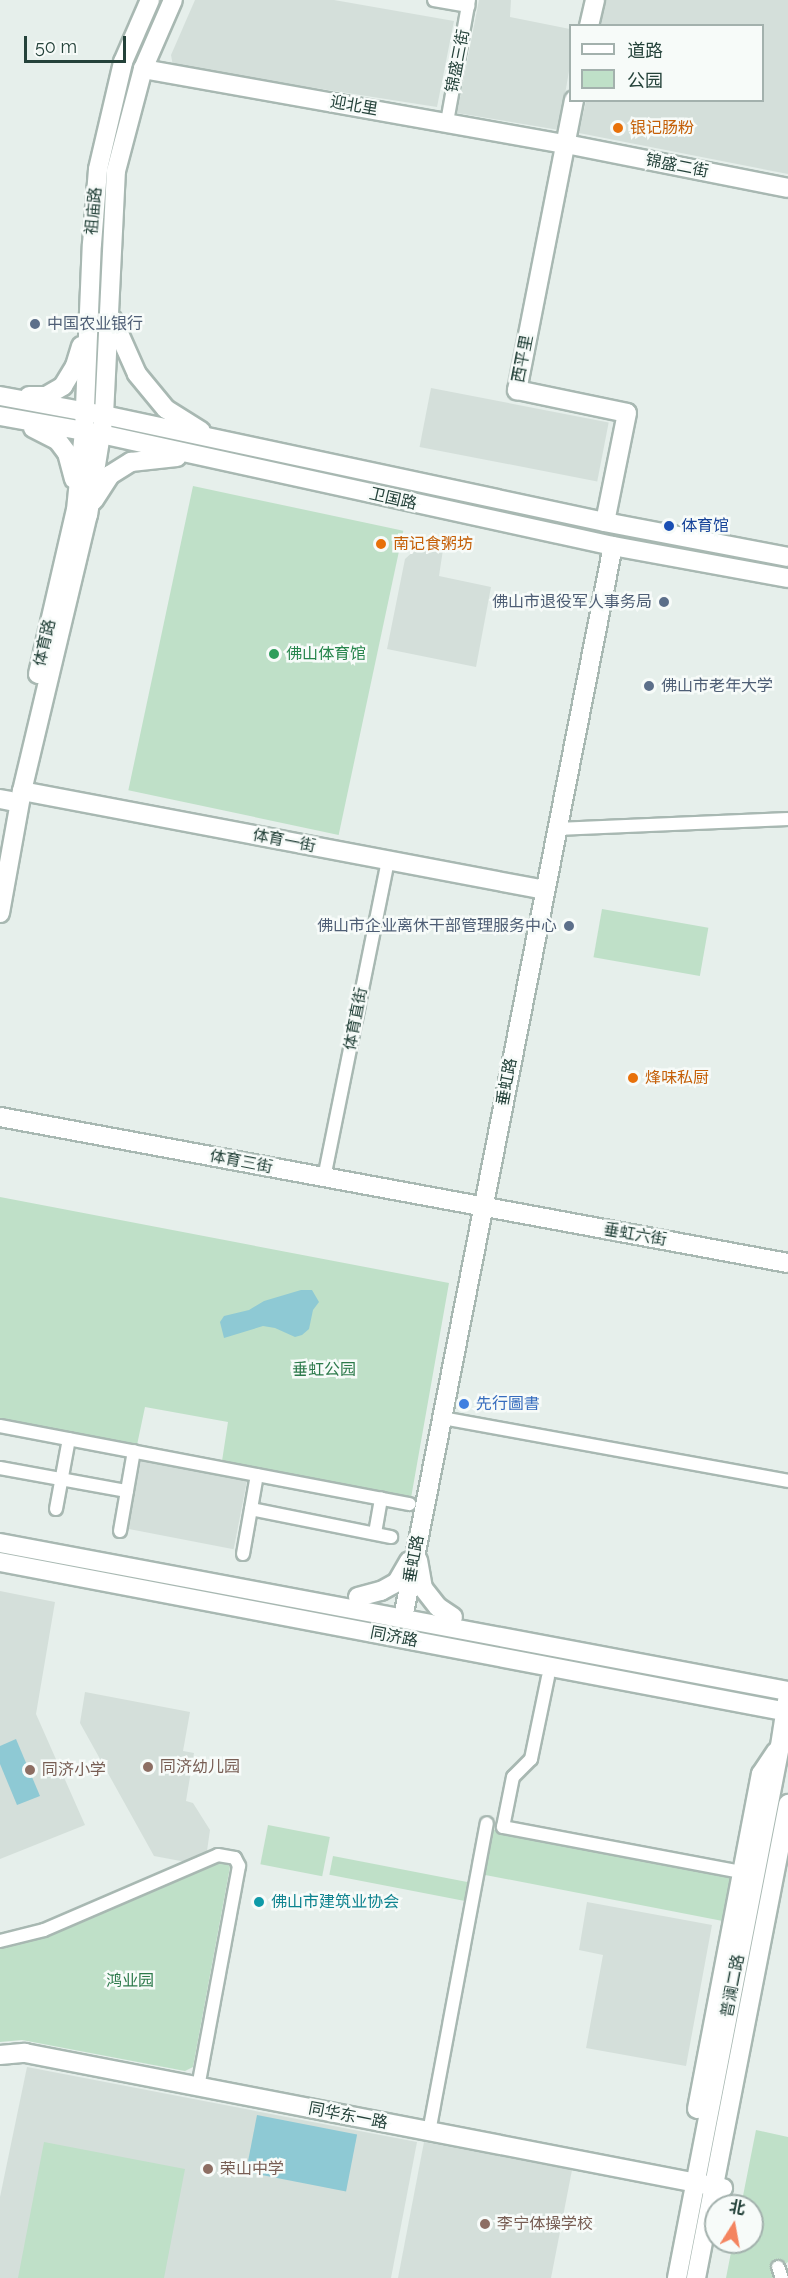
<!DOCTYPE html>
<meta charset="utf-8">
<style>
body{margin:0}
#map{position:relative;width:788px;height:2278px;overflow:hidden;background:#e6efeb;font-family:Raleway,"Noto Sans SC",sans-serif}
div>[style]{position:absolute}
.built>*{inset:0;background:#d4dfda;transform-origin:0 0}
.green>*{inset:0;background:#bfe0c8;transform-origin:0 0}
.water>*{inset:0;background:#8ec9d4;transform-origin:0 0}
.roads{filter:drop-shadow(2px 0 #a8b8b2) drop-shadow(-2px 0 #a8b8b2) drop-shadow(0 2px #a8b8b2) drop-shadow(0 -2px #a8b8b2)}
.street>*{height:12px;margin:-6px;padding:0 6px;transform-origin:6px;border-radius:6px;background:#fff}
.secondary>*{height:18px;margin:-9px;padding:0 9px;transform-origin:9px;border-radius:9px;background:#fff}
.dots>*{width:16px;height:16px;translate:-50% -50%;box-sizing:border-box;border:3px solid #f7fbf9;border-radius:50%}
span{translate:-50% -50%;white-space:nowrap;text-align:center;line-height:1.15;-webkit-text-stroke:5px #f7fbf9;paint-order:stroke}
.street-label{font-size:16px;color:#24423a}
.food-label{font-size:16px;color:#c56008}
.left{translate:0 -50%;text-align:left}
.service-label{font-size:16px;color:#4e5e75}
.right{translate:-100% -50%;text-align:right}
.transit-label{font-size:16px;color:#164399}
.leisure-label{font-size:16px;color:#27864d}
.park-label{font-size:16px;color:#2d7a4b}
.shop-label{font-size:16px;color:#366cbe}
.education-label{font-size:16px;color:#785e54}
.culture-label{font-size:16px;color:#0d838f}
.legend{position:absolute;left:569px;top:24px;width:195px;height:78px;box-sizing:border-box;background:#f7fbf9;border:2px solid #a3b1ad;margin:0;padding:8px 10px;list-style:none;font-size:18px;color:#24423a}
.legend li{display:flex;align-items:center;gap:12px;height:30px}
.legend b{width:30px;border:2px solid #a3b1ad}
.north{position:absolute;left:704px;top:2194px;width:60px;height:60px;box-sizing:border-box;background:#f7fbf9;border:2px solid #a3b1ad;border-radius:50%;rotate:11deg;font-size:16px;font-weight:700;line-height:24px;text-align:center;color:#24423a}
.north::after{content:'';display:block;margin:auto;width:21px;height:27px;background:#f4845f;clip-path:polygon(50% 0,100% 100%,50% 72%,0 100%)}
.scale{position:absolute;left:24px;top:36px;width:102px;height:27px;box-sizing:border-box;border:3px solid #24423a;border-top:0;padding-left:8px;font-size:18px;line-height:21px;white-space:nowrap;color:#24423a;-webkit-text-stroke:4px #f7fbf9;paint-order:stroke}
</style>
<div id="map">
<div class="built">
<div style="clip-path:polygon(195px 0,334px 0,454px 21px,437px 107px,173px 66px,171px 55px)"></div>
<div style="clip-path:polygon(479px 0,511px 0,510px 17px,570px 29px,570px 65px,559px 130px,457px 113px)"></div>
<div style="clip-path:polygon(605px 0,788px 0,788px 174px,579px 133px,586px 101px,762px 100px,762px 26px,600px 25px)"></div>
<div style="left:431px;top:388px;width:181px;height:60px;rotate:11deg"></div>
<div style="clip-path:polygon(435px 542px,444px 543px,439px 576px,491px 587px,476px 667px,387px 649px,405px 559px,417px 548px)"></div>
<div style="left:141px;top:1460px;width:108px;height:70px;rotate:11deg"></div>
<div style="clip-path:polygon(0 1591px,55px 1602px,36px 1714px,85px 1825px,0 1859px)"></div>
<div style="clip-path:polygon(85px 1692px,190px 1712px,183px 1751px,194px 1753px,186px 1801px,193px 1803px,210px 1830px,207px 1851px,186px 1862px,154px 1856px,80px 1723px)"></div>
<div style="clip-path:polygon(587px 1902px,712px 1925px,686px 2066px,586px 2048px,603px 1955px,579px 1950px)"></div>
<div style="clip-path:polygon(27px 2067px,417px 2142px,391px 2278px,0 2278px,0 2197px)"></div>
<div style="clip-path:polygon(424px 2142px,572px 2170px,551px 2278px,398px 2278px)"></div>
</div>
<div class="green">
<div style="left:193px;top:486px;width:215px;height:311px;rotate:12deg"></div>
<div style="left:602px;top:909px;width:108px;height:49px;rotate:10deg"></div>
<div style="clip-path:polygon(0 1197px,449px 1283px,411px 1498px,222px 1461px,228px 1422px,145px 1407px,137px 1445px,0 1419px)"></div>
<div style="left:268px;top:1825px;width:63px;height:40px;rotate:11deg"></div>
<div style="left:490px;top:1829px;width:246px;height:46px;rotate:11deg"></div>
<div style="left:333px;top:1856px;width:142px;height:19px;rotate:11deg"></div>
<div style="clip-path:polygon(218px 1861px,226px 1862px,230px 1867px,193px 2067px,185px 2071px,22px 2040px,0 2042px,0 1946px)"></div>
<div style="clip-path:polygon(756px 2130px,788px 2137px,788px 2262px,776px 2271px,778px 2278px,726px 2278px,733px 2242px,752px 2242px,752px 2206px,741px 2206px)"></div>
<div style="clip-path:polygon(44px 2142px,185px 2169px,164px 2278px,18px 2278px)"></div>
</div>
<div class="water">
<div style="clip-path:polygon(301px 1290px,312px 1290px,319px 1302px,313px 1310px,309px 1329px,302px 1335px,295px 1337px,275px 1328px,263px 1326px,224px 1338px,220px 1322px,224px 1316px,249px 1310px,264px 1301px)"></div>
<div style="clip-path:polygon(16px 1739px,40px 1796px,17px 1805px,0 1764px,0 1746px)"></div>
<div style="left:257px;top:2115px;width:102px;height:58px;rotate:11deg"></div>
</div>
<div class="roads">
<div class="street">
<div style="left:434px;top:0;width:35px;rotate:10deg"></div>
<div style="left:447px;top:122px;width:124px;rotate:-79.8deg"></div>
<div style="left:557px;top:829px;width:231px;rotate:-2.5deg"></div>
<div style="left:324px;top:1178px;width:323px;rotate:-78.6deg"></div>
<div style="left:442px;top:1418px;width:352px;rotate:10.3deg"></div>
<div style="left:0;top:1426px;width:417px;rotate:10.8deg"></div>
<div style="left:0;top:1468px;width:129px;rotate:10.3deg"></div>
<div style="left:56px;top:1509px;width:71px;rotate:-79.5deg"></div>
<div style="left:251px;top:1509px;width:143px;rotate:11.3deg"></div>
<div style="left:120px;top:1531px;width:81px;rotate:-80.1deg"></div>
<div style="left:375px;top:1533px;width:35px;rotate:-80deg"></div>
<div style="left:243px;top:1554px;width:80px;rotate:-80deg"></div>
<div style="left:548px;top:1677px;width:84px;rotate:101.7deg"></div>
<div style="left:531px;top:1759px;width:25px;rotate:135deg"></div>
<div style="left:513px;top:1777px;width:51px;rotate:101.3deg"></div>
<div style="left:503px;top:1827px;width:243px;rotate:10.7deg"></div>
<div style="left:0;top:1941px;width:45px;rotate:-14deg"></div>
<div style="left:44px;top:1930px;width:189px;rotate:-23.3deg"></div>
<div style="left:218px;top:1855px;width:17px;rotate:10deg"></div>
<div style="left:235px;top:1858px;width:9px;rotate:63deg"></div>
<div style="left:239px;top:1866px;width:226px;rotate:100.5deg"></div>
<div style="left:429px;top:2132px;width:314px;rotate:-79.4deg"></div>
<div style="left:778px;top:2267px;width:12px;rotate:70deg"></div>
</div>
<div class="secondary">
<div style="left:589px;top:26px;width:27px;rotate:-77deg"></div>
<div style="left:143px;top:69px;width:430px;rotate:10.1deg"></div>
<div style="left:566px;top:144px;width:226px;rotate:11.2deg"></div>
<div style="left:574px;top:100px;width:296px;rotate:101.1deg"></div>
<div style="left:517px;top:390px;width:112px;rotate:11.8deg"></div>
<div style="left:627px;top:413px;width:111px;rotate:101.4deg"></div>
<div style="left:113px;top:320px;width:59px;rotate:66deg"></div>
<div style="left:137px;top:374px;width:45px;rotate:50.4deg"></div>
<div style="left:166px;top:409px;width:41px;rotate:32.2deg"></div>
<div style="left:0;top:396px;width:106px;rotate:10.4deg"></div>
<div style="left:104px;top:415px;width:512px;rotate:12.06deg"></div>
<div style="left:605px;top:522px;width:186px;rotate:10.8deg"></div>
<div style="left:29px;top:396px;width:17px"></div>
<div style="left:46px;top:396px;width:20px;rotate:-30deg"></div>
<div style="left:63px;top:386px;width:23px;rotate:-59deg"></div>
<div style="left:75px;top:366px;width:21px;rotate:-73deg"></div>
<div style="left:0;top:416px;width:103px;rotate:10.1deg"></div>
<div style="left:101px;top:434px;width:524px;rotate:12.34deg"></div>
<div style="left:613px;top:546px;width:178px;rotate:10.4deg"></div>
<div style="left:33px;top:428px;width:28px;rotate:27deg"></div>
<div style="left:58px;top:441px;width:15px;rotate:53deg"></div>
<div style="left:67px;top:453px;width:27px;rotate:75deg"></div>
<div style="left:94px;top:500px;width:30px;rotate:-57deg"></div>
<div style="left:110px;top:475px;width:25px;rotate:-32deg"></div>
<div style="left:131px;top:462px;width:46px;rotate:-6.2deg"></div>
<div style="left:38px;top:674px;width:168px;rotate:-77deg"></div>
<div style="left:76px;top:510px;width:79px;rotate:-84.2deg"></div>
<div style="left:84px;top:431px;width:187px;rotate:-87.6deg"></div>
<div style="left:92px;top:244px;width:75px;rotate:-85.4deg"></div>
<div style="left:98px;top:169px;width:110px;rotate:-76.8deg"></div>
<div style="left:123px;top:62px;width:68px;rotate:-66.5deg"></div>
<div style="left:22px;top:791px;width:532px;rotate:10.72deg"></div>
<div style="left:0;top:799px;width:10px;rotate:11deg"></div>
<div style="left:0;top:913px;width:124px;rotate:-79.8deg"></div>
<div style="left:22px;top:791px;width:284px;rotate:-76.6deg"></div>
<div style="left:88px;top:515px;width:101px;rotate:-80.9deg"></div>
<div style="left:104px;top:415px;width:244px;rotate:-87.2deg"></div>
<div style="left:116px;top:171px;width:106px;rotate:-75.2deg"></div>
<div style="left:143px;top:69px;width:75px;rotate:-66.5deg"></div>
<div style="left:0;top:1117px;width:801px;rotate:10.5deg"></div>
<div style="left:0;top:1543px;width:802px;rotate:10.64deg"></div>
<div style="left:418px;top:1560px;width:28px;rotate:80deg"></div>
<div style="left:423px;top:1588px;width:24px;rotate:52deg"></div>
<div style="left:438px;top:1607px;width:18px;rotate:34deg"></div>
<div style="left:0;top:1562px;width:802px;rotate:10.78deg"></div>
<div style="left:358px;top:1597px;width:24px;rotate:-15deg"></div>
<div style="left:381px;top:1591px;width:18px;rotate:-29deg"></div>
<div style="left:397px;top:1582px;width:24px;rotate:-60deg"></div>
<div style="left:403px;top:1618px;width:1092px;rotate:-78.92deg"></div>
<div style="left:0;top:2055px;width:25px;rotate:-5deg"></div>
<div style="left:25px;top:2053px;width:711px;rotate:10.95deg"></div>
<div style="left:697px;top:2109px;width:341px;rotate:-79.2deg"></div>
<div style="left:761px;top:1774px;width:27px;rotate:-56deg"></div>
<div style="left:677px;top:2278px;width:542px;rotate:-79.04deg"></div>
<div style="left:780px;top:1746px;width:46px;rotate:-81.2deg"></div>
<div style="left:696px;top:2278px;width:483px;rotate:-79deg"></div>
</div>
</div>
<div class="dots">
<div style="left:618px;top:128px;background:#e8710a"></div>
<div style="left:35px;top:324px;background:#5c6f8a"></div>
<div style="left:669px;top:526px;background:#1a4fb4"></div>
<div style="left:381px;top:544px;background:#e8710a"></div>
<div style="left:664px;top:602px;background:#5c6f8a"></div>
<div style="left:274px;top:654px;background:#2e9e5b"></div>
<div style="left:649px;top:686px;background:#5c6f8a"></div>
<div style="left:569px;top:926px;background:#5c6f8a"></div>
<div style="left:633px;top:1078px;background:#e8710a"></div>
<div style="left:464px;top:1404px;background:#3f7fe0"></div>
<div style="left:148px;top:1767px;background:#8d6e63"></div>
<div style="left:30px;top:1770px;background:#8d6e63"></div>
<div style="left:259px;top:1902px;background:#0f9aa8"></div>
<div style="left:208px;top:2169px;background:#8d6e63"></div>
<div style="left:485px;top:2224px;background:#8d6e63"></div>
</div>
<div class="street-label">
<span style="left:458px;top:61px;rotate:-79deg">锦盛三街</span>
<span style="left:354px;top:106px;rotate:10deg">迎北里</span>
<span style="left:677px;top:166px;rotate:11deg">锦盛二街</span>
<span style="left:94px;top:211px;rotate:-85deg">祖庙路</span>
<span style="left:523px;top:359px;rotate:-79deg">西平里</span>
<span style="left:393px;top:499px;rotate:13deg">卫国路</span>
<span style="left:45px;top:643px;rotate:-77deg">体育路</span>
<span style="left:284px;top:841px;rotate:11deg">体育一街</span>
<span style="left:356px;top:1019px;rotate:-79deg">体育直街</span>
<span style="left:507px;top:1082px;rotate:-79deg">垂虹路</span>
<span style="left:241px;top:1162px;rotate:11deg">体育三街</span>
<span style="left:635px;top:1235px;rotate:10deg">垂虹六街</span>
<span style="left:414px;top:1559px;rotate:-79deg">垂虹路</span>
<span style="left:394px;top:1637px;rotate:11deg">同济路</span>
<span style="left:733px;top:1986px;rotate:-79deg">普澜二路</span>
<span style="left:348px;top:2116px;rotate:11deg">同华东一路</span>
</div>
<div class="food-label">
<span class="left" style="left:630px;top:128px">银记肠粉</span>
<span class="left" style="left:393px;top:544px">南记食粥坊</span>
<span class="left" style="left:645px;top:1078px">烽味私厨</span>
</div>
<div class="service-label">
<span class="left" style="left:47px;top:324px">中国农业银行</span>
<span class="right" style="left:652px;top:602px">佛山市退役军人事务局</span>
<span class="left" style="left:661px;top:686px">佛山市老年大学</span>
<span class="right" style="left:557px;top:926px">佛山市企业离休干部管理服务中心</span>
</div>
<div class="transit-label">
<span class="left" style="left:681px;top:526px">体育馆</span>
</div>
<div class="leisure-label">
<span class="left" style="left:286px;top:654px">佛山体育馆</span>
</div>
<div class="park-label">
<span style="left:324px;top:1370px">垂虹公园</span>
<span style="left:130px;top:1981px">鸿业园</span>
</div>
<div class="shop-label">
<span class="left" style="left:476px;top:1404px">先行圖書</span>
</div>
<div class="education-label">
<span class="left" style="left:160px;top:1767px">同济幼儿园</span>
<span class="left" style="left:42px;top:1770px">同济小学</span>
<span class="left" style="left:220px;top:2169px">荣山中学</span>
<span class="left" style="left:497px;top:2224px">李宁体操学校</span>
</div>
<div class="culture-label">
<span class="left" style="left:271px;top:1902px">佛山市建筑业协会</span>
</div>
<ul class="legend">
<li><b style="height:8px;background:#fff"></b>道路</li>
<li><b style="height:16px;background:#bfe0c8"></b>公园</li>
</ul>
<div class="north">北</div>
<div class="scale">50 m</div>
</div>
